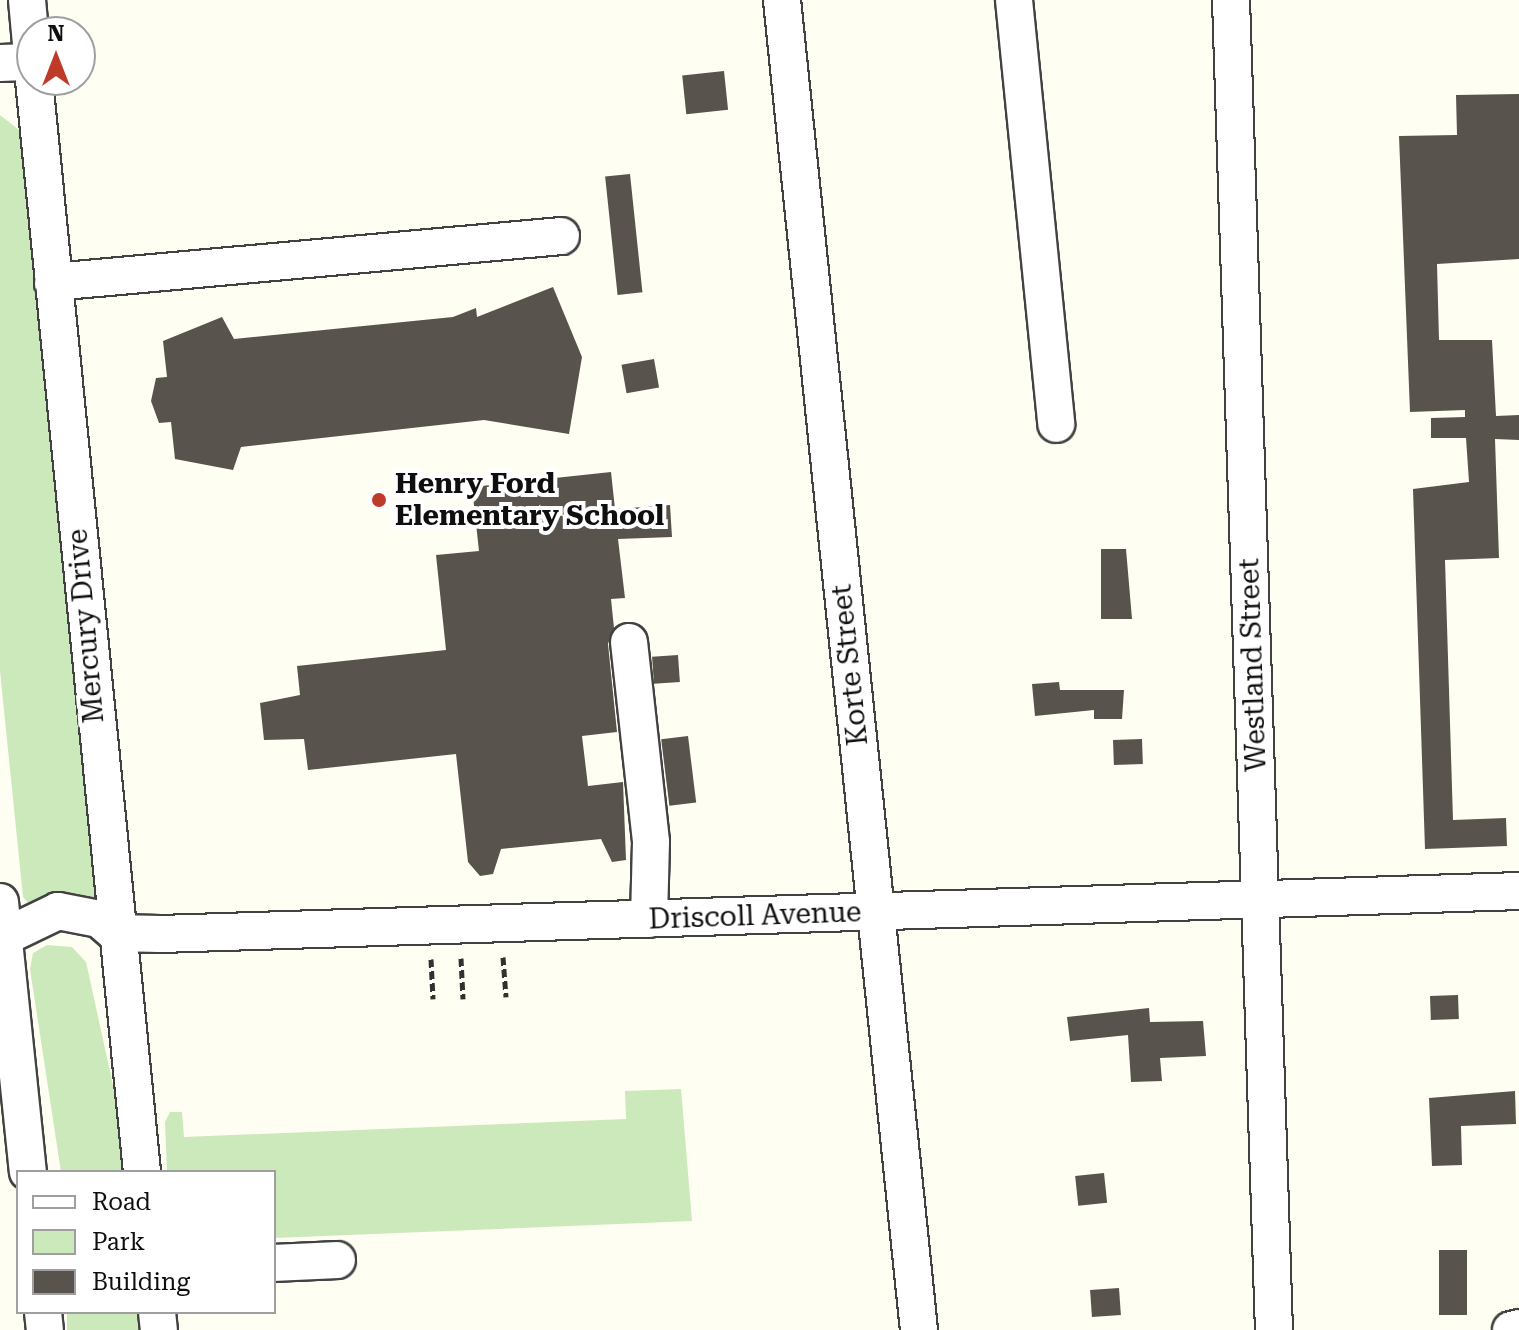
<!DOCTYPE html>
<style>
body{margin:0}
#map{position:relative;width:1519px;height:1330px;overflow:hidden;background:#fffef2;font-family:"Roboto Serif",serif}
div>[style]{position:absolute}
.green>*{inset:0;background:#cce9bb;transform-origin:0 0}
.building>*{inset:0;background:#58534c;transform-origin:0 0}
.path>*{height:5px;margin-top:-2.5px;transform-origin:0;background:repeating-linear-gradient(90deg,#313131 0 8px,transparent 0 12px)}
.roads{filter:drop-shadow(2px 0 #424242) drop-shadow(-2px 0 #424242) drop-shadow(0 2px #424242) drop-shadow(0 -2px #424242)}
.minor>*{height:36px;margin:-18px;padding:0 18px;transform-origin:18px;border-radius:18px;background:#fff}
.dots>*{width:22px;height:22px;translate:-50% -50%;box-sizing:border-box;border:4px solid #fff;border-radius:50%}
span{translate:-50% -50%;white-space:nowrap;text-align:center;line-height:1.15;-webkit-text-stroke:8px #fff;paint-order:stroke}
.poi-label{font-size:28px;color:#0f0f0f;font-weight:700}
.left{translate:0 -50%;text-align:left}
.street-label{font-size:28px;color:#0f0f0f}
.legend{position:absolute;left:16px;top:1170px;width:260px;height:144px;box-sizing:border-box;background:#fff;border:2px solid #9f9f9f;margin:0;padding:10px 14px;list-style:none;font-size:24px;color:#0f0f0f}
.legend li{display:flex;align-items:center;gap:16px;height:40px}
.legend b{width:40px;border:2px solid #9f9f9f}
.north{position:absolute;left:16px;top:16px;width:80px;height:80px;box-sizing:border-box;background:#fff;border:2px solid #9f9f9f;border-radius:50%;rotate:0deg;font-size:22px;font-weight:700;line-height:32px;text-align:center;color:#0f0f0f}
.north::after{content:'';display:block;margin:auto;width:28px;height:36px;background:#bf3a28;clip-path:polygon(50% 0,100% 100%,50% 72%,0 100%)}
</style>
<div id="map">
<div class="green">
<div style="clip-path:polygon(0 115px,23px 133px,101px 897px,92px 909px,46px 899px,29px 904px,23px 897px,0 671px)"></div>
<div style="clip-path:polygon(47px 945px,72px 947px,86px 962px,132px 1172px,61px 1172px,30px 969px,33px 953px)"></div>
<div style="clip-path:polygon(681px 1089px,692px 1221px,274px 1238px,274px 1172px,167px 1172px,165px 1122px,170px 1112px,182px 1112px,184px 1137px,626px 1119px,625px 1091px)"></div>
<div style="left:67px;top:1312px;width:77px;height:18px"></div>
</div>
<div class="building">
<div style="left:724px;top:71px;width:39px;height:42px;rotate:84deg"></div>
<div style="clip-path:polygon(1519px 94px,1519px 259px,1437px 264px,1439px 340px,1492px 340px,1496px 416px,1519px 415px,1519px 440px,1495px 439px,1499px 558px,1445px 560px,1453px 820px,1506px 818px,1507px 846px,1425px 849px,1413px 489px,1469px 482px,1466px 438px,1431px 438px,1431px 418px,1465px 417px,1465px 410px,1410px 412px,1399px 136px,1457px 135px,1456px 95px)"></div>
<div style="left:630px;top:174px;width:119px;height:25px;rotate:84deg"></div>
<div style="clip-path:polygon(553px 287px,582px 357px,569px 434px,484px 420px,241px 447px,233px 470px,175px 459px,171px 422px,159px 423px,151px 401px,156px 378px,167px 377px,163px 341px,222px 317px,234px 339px,453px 317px,476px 308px,477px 317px)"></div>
<div style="left:654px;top:359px;width:29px;height:33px;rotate:80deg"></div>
<div style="clip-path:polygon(611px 472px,615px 509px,670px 505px,672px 537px,618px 539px,625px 598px,611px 599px,614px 628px,608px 644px,617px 732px,582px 736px,588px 786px,623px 782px,626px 860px,612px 862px,601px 839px,501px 849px,493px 874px,480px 876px,468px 862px,456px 754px,308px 770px,304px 739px,264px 740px,260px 703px,300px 695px,297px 666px,446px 650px,436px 555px,479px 551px,472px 487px)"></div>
<div style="clip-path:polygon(1101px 549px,1126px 549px,1132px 619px,1101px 619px)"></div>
<div style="left:678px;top:655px;width:27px;height:26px;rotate:86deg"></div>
<div style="clip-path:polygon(1059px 682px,1060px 690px,1124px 690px,1122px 719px,1094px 719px,1094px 710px,1035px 716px,1032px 684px)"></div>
<div style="left:688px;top:736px;width:67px;height:27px;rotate:83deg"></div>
<div style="left:1142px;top:739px;width:25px;height:29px;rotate:88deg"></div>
<div style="left:1458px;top:995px;width:24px;height:28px;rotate:88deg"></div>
<div style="clip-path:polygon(1149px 1008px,1150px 1022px,1203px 1021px,1206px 1056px,1160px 1058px,1162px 1081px,1131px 1082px,1128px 1035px,1070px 1041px,1067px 1017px)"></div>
<div style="clip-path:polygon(1515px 1091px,1516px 1124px,1461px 1126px,1462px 1165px,1432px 1166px,1429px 1098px)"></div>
<div style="left:1104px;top:1173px;width:30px;height:29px;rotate:84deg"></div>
<div style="left:1439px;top:1250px;width:28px;height:65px"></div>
<div style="left:1119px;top:1288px;width:27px;height:29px;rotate:86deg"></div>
</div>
<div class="path">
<div style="left:503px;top:957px;width:40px;rotate:85.7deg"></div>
<div style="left:461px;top:958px;width:41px;rotate:87.2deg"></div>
<div style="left:431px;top:959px;width:40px;rotate:87.1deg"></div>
</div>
<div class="roads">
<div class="minor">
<div style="left:27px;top:0;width:55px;rotate:84.8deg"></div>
<div style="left:782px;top:0;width:1337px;rotate:84.12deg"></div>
<div style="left:1014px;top:0;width:426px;rotate:84.3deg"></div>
<div style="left:1231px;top:0;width:1331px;rotate:88.15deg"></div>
<div style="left:0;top:63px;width:32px;rotate:-2deg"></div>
<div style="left:34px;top:80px;width:1097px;rotate:84.35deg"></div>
<div style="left:53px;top:282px;width:510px;rotate:-5.17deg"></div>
<div style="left:629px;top:642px;width:201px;rotate:83.7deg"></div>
<div style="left:651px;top:842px;width:77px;rotate:91.5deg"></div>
<div style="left:0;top:902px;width:271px;rotate:84.1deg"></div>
<div style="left:4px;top:937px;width:60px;rotate:-25.7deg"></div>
<div style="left:58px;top:911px;width:42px;rotate:11deg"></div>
<div style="left:99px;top:919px;width:21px;rotate:41deg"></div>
<div style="left:115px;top:933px;width:45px;rotate:1.3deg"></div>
<div style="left:160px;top:934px;width:1360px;rotate:-1.81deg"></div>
<div style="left:274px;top:1263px;width:63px;rotate:-2.7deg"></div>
<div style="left:43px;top:1312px;width:18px;rotate:84deg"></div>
<div style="left:157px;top:1312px;width:18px;rotate:84deg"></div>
<div style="left:1511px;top:1330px;width:8px;rotate:-14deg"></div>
</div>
</div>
<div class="dots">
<div style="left:379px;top:500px;background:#bf3a28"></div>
</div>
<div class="poi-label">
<span class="left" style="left:395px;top:500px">Henry Ford<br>Elementary School</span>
</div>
<div class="street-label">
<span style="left:86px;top:626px;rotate:-95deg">Mercury Drive</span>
<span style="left:850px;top:665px;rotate:-96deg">Korte Street</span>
<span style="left:1253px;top:665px;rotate:-92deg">Westland Street</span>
<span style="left:755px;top:916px;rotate:-2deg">Driscoll Avenue</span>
</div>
<ul class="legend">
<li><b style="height:10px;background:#fff"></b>Road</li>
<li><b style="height:22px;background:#cce9bb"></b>Park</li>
<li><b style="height:22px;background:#58534c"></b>Building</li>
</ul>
<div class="north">N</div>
</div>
